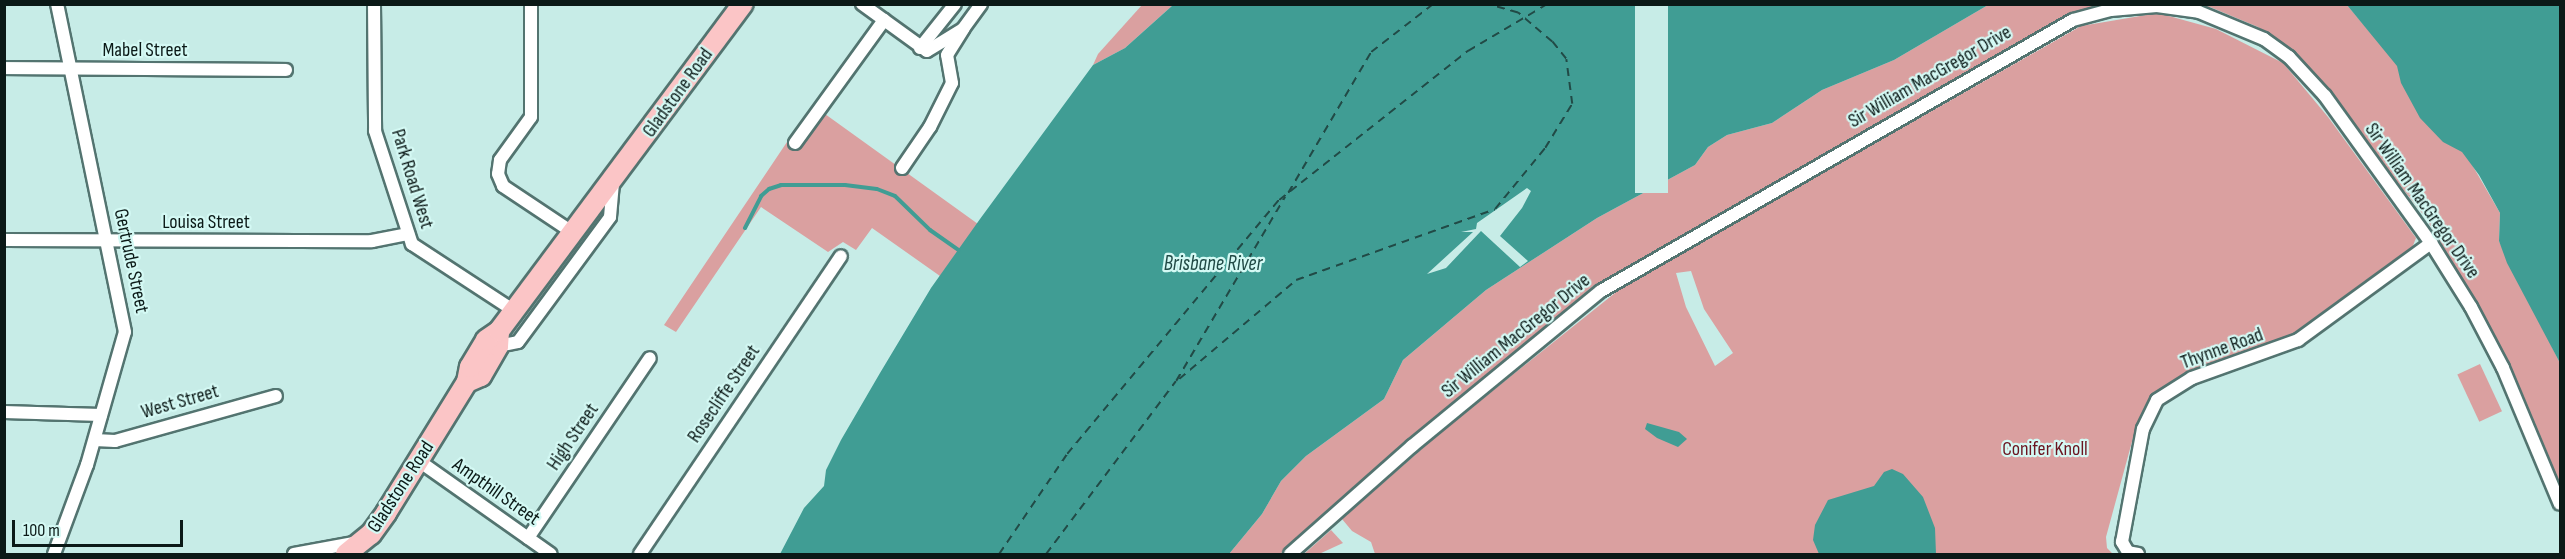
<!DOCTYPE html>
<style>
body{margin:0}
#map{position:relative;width:2565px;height:559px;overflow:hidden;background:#c7ece7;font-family:"Sofia Sans Condensed",sans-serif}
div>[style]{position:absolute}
.green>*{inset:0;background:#daa0a0;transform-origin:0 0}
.water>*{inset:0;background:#409d94}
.pier>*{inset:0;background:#c7ece7;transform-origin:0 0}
.stream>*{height:4px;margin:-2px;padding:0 2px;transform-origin:2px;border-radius:2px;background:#409d94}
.ferry>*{height:1.5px;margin-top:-0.75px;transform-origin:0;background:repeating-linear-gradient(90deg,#214a46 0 8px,transparent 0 14px)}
.roads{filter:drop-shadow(2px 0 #537470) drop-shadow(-2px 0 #537470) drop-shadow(0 2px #537470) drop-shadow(0 -2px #537470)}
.minor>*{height:12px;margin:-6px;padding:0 6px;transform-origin:6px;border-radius:6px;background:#fff}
.primary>*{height:20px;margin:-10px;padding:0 10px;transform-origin:10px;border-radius:10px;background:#fbc5c6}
span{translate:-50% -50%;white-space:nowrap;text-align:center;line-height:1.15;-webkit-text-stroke:4.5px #d4f9f4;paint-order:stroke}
.street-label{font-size:20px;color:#0b1917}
.park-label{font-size:20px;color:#6b1520}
.water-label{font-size:21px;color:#214a46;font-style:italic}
.frame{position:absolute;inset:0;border:6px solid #0b1917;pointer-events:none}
.scale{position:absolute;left:12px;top:520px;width:171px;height:27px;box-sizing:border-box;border:3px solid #0b1917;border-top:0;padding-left:8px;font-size:18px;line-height:21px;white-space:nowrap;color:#0b1917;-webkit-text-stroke:4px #d4f9f4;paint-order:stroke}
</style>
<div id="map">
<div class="green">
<div style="clip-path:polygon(1142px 5px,1173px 5px,1125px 48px,1093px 65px,1098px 54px)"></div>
<div style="clip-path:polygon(1988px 5px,2118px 5px,2073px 15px,1985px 61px,1593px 286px,1280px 554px,1229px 554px,1262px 514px,1281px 481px,1306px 456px,1384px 399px,1403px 360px,1486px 290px,1597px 218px,1695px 165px,1708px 147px,1727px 135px,1772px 123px,1822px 90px,1894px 60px)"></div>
<div style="clip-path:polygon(2188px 5px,2347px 5px,2380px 44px,2433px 5px,2502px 213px,2481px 174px,2471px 163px,2500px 213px,2499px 241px,2560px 363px,2560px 485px,2509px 365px,2426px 218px,2293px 52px,2258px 27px,2210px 7px)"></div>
<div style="clip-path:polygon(evenodd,2158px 13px,2216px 29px,2283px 63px,2328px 117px,2416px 238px,2410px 253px,2293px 337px,2197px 371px,2155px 394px,2133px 438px,2106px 537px,2107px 548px,2113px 554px,1375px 554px,1371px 542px,1352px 531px,1342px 519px,1441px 432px,1620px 289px,2081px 26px,2158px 13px,1691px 271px,1704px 309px,1733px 353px,1715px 366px,1686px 307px,1676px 273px,1691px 271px)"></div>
<div style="clip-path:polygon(825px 114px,978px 224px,940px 276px,872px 228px,856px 250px,843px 242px,828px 252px,761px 207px,676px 332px,664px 325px,787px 142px,799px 150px)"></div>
<div style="left:2480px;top:364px;width:52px;height:25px;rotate:65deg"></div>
<div style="clip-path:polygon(1331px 530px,1343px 543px,1319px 554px,1304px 554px)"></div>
</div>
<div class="water">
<div style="clip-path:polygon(1173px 5px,1988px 5px,1894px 60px,1822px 90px,1772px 123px,1727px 135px,1708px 147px,1695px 165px,1597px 218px,1486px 290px,1403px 360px,1384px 399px,1306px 456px,1281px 481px,1262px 514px,1229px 554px,780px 554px,804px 508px,824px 486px,826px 470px,841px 440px,880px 373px,931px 288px,980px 219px,1093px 65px,1125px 48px)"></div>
<div style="clip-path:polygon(2347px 5px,2560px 5px,2560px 363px,2507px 263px,2499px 241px,2500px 213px,2479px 175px,2462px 152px,2443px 142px,2420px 118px,2401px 83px,2397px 66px)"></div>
<div style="clip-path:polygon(1647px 423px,1679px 432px,1687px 439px,1678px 447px,1657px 438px,1645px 429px)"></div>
<div style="clip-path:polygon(1892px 469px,1903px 474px,1923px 497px,1935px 528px,1936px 554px,1819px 554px,1813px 540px,1815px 525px,1828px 500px,1874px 486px,1884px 472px)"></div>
</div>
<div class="pier">
<div style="left:1635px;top:5px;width:33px;height:188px"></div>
<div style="clip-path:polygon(1527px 188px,1531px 191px,1522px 208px,1500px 236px,1528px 261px,1520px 267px,1481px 231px,1446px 268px,1427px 274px,1473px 232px,1461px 232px,1476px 229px,1477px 223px)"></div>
</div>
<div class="stream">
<div style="left:745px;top:228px;width:36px;rotate:-63deg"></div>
<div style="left:761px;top:196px;width:11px;rotate:-41deg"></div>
<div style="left:769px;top:189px;width:13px;rotate:-18deg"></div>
<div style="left:781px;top:185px;width:64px"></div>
<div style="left:845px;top:185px;width:32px;rotate:7deg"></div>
<div style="left:877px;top:189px;width:19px;rotate:21deg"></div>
<div style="left:895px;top:196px;width:49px;rotate:44.2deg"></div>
<div style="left:930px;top:230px;width:35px;rotate:35deg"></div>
</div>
<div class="ferry">
<div style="left:1288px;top:193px;width:164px;rotate:-59.5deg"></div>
<div style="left:1371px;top:52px;width:78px;rotate:-37.7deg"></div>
<div style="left:1179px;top:379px;width:153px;rotate:-40.2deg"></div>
<div style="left:1296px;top:280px;width:211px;rotate:-19.6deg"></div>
<div style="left:1495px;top:209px;width:79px;rotate:-50.7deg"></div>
<div style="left:1545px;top:148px;width:52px;rotate:-58.5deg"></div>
<div style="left:1572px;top:104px;width:45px;rotate:-97.6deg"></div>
<div style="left:1566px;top:59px;width:22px;rotate:-129deg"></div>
<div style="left:1552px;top:42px;width:45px;rotate:-139.5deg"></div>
<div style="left:1518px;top:13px;width:32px;rotate:-164deg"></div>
<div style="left:999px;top:554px;width:121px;rotate:-55.8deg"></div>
<div style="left:1067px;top:454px;width:331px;rotate:-50.2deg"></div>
<div style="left:1279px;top:200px;width:241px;rotate:-38.3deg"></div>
<div style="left:1468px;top:51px;width:92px;rotate:-30.7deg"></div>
<div style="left:1046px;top:554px;width:216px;rotate:-53.1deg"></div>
<div style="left:1176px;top:381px;width:214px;rotate:-59.4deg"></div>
</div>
<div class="roads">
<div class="minor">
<div style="left:374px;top:4px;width:127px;rotate:89.5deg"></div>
<div style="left:375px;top:131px;width:119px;rotate:71.9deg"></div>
<div style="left:412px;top:244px;width:121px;rotate:33.2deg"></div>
<div style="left:531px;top:4px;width:113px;rotate:90deg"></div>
<div style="left:531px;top:117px;width:53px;rotate:125.8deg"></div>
<div style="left:500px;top:160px;width:14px;rotate:98deg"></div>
<div style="left:498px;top:174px;width:13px;rotate:67deg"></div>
<div style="left:503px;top:186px;width:83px;rotate:33.7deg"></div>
<div style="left:862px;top:4px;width:80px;rotate:35.9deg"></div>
<div style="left:927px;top:51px;width:42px;rotate:-31.4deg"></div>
<div style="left:963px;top:29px;width:31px;rotate:-54deg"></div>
<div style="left:920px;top:48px;width:56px;rotate:-51.5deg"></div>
<div style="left:4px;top:68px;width:282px;rotate:0.4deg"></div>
<div style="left:795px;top:143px;width:152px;rotate:-54.1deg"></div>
<div style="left:902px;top:168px;width:50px;rotate:-55.7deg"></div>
<div style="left:930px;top:127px;width:49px;rotate:-63.4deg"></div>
<div style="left:952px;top:83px;width:28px;rotate:-100deg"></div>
<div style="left:947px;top:55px;width:31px;rotate:-58deg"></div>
<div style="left:4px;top:240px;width:368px;rotate:0.2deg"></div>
<div style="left:372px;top:241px;width:37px;rotate:-11deg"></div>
<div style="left:498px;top:346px;width:20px;rotate:-11deg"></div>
<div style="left:518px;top:342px;width:155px;rotate:-53.6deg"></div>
<div style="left:610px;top:217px;width:36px;rotate:-85deg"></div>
<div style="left:4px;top:412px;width:97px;rotate:1.8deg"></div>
<div style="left:95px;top:440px;width:20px;rotate:3deg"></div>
<div style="left:115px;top:441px;width:167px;rotate:-15.6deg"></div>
<div style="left:419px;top:461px;width:161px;rotate:35.2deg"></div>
<div style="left:528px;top:538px;width:217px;rotate:-55.9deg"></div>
<div style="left:54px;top:554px;width:95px;rotate:-69.7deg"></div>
<div style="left:87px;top:465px;width:138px;rotate:-74.1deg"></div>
<div style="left:125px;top:332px;width:335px;rotate:-101.7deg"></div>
<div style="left:294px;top:554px;width:65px;rotate:-10.6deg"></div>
<div style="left:640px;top:554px;width:359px;rotate:-56deg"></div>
<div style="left:1290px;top:554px;width:163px;rotate:-41.5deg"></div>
<div style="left:1412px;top:446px;width:244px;rotate:-39.4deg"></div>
<div style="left:1601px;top:291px;width:544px;rotate:-29.86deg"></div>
<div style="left:2073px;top:20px;width:39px;rotate:-15deg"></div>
<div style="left:2111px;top:10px;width:46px;rotate:-5deg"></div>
<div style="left:2157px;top:6px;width:42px;rotate:8.1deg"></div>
<div style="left:2199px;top:12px;width:70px;rotate:22.6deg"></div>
<div style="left:2264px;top:39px;width:31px;rotate:36deg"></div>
<div style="left:2289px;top:57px;width:53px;rotate:47.3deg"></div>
<div style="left:2325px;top:96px;width:181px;rotate:54.2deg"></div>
<div style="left:2431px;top:243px;width:75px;rotate:58deg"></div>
<div style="left:2471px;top:307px;width:69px;rotate:62.3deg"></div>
<div style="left:2503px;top:368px;width:147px;rotate:67.3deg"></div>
<div style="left:2138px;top:554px;width:10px;rotate:-169deg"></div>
<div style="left:2128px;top:552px;width:12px;rotate:-121deg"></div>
<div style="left:2122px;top:542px;width:115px;rotate:-79.5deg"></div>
<div style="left:2143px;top:429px;width:32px;rotate:-64deg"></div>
<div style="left:2157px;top:400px;width:41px;rotate:-32.2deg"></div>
<div style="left:2192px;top:378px;width:113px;rotate:-19.7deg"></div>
<div style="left:2298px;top:340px;width:165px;rotate:-36.1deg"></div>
</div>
<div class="primary">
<div style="left:467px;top:382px;width:15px;rotate:-23deg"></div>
<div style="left:481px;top:376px;width:34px;rotate:-60deg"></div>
<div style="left:498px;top:346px;width:15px;rotate:-86deg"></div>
<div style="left:346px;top:554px;width:32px;rotate:-39deg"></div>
<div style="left:371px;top:534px;width:26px;rotate:-54deg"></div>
<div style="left:386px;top:513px;width:154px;rotate:-58.3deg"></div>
<div style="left:467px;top:382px;width:15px;rotate:-79deg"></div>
<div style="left:470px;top:367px;width:31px;rotate:-59deg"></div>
<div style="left:486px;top:340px;width:16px;rotate:-35deg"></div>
<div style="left:499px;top:331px;width:408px;rotate:-53.3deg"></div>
</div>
</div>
<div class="street-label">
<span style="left:145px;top:50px">Mabel Street</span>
<span style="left:1930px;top:77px;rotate:-30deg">Sir William MacGregor Drive</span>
<span style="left:678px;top:93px;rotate:-54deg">Gladstone Road</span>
<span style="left:412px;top:179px;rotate:73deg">Park Road West</span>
<span style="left:2422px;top:201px;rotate:55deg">Sir William MacGregor Drive</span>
<span style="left:206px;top:222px">Louisa Street</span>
<span style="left:131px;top:261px;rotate:78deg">Gertrude Street</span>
<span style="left:1516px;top:336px;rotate:-39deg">Sir William MacGregor Drive</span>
<span style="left:2222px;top:349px;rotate:-20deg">Thynne Road</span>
<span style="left:724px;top:394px;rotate:-56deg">Rosecliffe Street</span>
<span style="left:180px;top:402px;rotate:-16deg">West Street</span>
<span style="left:573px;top:437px;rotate:-56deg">High Street</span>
<span style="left:401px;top:487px;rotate:-57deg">Gladstone Road</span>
<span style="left:496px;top:492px;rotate:35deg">Ampthill Street</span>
</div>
<div class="park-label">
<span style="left:2045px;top:449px">Conifer Knoll</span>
</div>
<div class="water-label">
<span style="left:1213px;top:264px">Brisbane River</span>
</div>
<div class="frame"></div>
<div class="scale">100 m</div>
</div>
